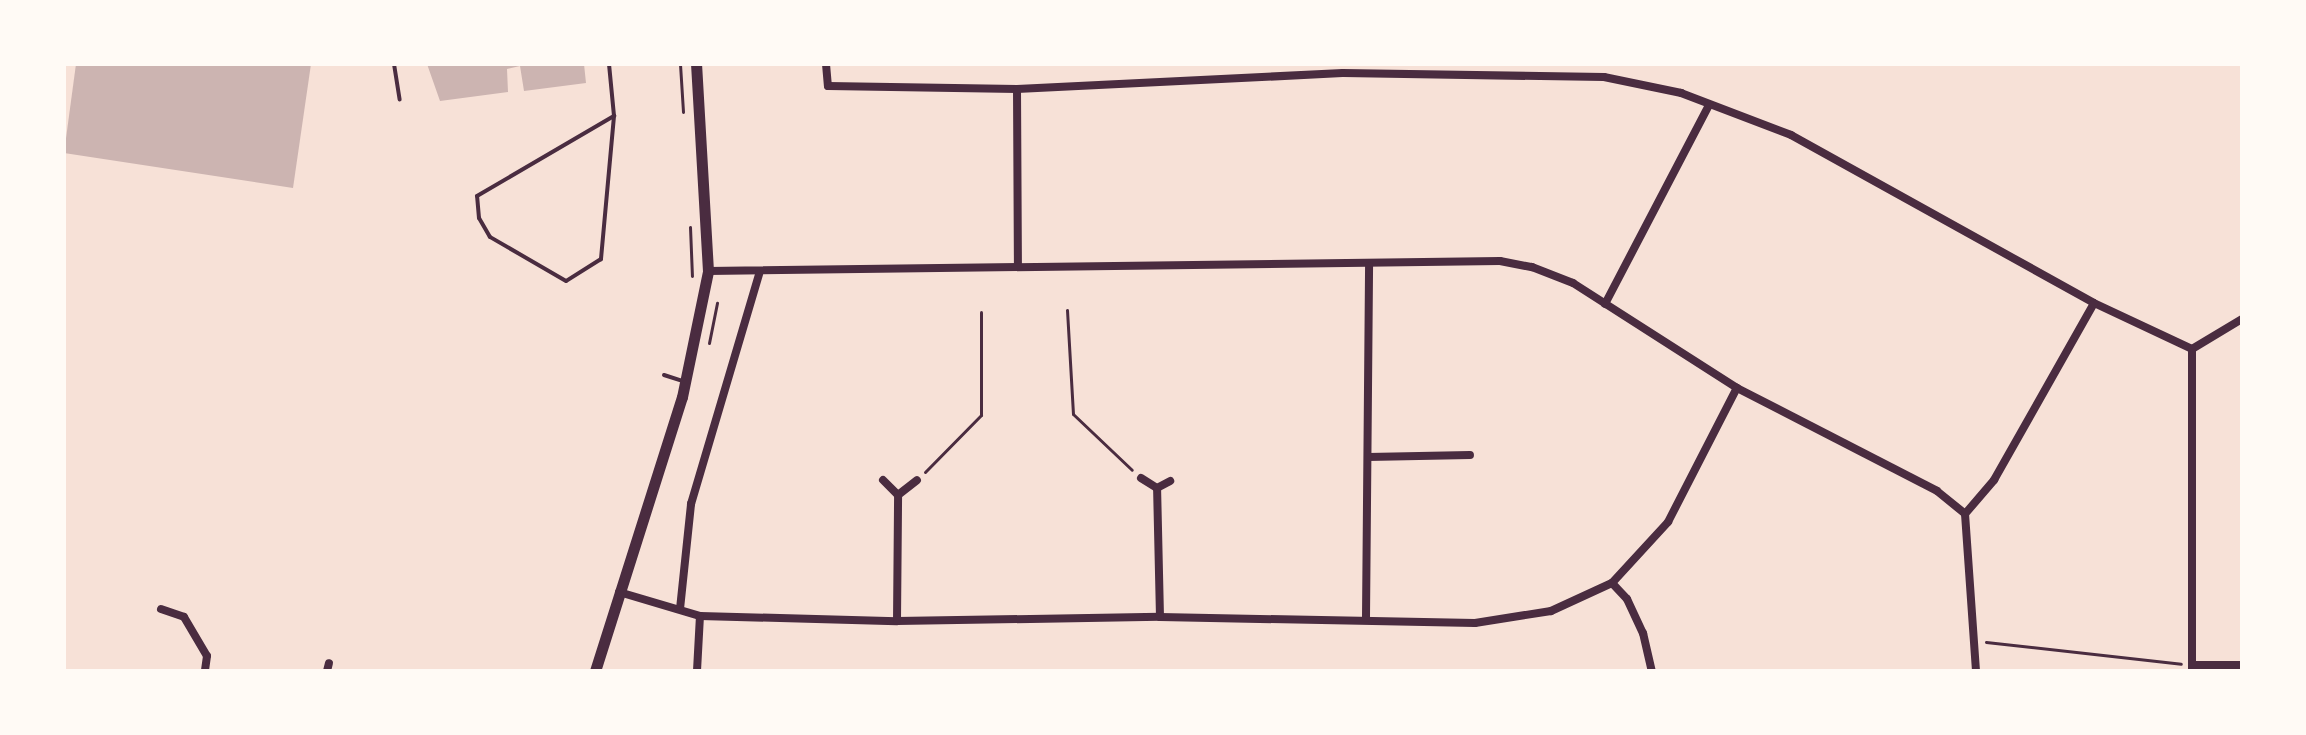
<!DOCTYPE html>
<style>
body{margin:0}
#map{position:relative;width:2306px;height:735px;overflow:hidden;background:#f7e1d7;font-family:Ubuntu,sans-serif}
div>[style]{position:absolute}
.building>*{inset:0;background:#ccb4b1}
.path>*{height:3px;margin:-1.5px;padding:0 1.5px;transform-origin:1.5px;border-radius:1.5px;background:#4a2c40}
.service>*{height:4px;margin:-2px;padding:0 2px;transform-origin:2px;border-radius:2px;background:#4a2c40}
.minor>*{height:8px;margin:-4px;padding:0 4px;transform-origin:4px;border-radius:4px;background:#4a2c40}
.secondary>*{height:11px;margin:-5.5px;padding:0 5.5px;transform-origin:5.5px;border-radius:5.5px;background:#4a2c40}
span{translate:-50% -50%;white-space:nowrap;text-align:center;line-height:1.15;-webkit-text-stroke:6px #fffaf5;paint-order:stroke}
.frame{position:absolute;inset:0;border:66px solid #fffaf5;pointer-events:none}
</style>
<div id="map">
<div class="building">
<div style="clip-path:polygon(76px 64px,311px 64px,293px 188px,64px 153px)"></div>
<div style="clip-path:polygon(427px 64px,584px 64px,586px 83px,524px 91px,520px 66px,507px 69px,508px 92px,440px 101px)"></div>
</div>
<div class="path">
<div style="left:680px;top:64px;width:48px;rotate:86.4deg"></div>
<div style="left:690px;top:227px;width:49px;rotate:87.7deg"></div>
<div style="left:1067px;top:310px;width:104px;rotate:86.7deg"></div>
<div style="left:1073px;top:414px;width:81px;rotate:43.5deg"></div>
<div style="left:709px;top:343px;width:41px;rotate:-78.7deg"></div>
<div style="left:925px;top:472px;width:80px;rotate:-45.5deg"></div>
<div style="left:981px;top:415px;width:103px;rotate:-90deg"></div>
<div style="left:1986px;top:642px;width:196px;rotate:6.4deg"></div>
</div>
<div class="service">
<div style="left:394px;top:64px;width:36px;rotate:81deg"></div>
<div style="left:609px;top:64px;width:52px;rotate:84.5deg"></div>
<div style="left:614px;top:116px;width:144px;rotate:95.2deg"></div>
<div style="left:601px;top:259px;width:41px;rotate:147.8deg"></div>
<div style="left:566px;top:281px;width:88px;rotate:-149.9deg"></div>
<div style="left:490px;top:237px;width:22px;rotate:-120deg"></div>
<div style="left:479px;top:218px;width:22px;rotate:-95deg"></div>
<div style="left:477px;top:196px;width:159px;rotate:-30.3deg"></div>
<div style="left:664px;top:375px;width:20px;rotate:18deg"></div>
</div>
<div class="minor">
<div style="left:826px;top:64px;width:22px;rotate:85deg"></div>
<div style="left:828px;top:86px;width:189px;rotate:0.9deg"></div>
<div style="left:1017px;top:89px;width:326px;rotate:-2.8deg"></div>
<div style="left:1343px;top:73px;width:261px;rotate:0.9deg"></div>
<div style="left:1604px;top:77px;width:79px;rotate:11.7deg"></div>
<div style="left:1681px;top:93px;width:118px;rotate:20.9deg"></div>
<div style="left:1791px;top:135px;width:346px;rotate:29deg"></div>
<div style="left:2094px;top:303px;width:108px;rotate:25.1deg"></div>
<div style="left:1017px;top:89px;width:176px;rotate:89.7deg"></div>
<div style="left:708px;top:271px;width:792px;rotate:-0.72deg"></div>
<div style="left:1500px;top:261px;width:33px;rotate:11deg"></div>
<div style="left:1532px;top:267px;width:44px;rotate:21.3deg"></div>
<div style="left:1573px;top:283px;width:195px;rotate:32.6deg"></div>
<div style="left:1737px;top:388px;width:225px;rotate:27.2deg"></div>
<div style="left:1937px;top:491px;width:36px;rotate:39deg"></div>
<div style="left:1605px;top:304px;width:225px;rotate:-62.4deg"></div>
<div style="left:2192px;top:349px;width:58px;rotate:-31deg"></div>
<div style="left:1368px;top:457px;width:102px;rotate:-1.1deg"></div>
<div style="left:1141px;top:478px;width:19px;rotate:32deg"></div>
<div style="left:883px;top:480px;width:21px;rotate:45deg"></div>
<div style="left:898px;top:495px;width:24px;rotate:-38deg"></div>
<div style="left:1612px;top:583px;width:22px;rotate:47deg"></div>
<div style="left:1627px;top:599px;width:38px;rotate:65deg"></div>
<div style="left:1643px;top:633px;width:39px;rotate:77deg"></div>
<div style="left:619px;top:592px;width:84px;rotate:16.5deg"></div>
<div style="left:700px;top:616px;width:197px;rotate:1.5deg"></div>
<div style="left:897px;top:621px;width:263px;rotate:-0.9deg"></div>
<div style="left:1160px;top:617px;width:315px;rotate:1.1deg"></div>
<div style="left:1475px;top:623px;width:77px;rotate:-9deg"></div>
<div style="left:1551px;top:611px;width:67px;rotate:-24.7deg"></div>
<div style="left:1612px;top:583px;width:83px;rotate:-47.4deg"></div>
<div style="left:1668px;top:522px;width:151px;rotate:-62.8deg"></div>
<div style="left:161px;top:609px;width:24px;rotate:19deg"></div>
<div style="left:184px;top:617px;width:45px;rotate:59.5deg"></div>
<div style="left:207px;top:656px;width:15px;rotate:98deg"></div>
<div style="left:680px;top:609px;width:106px;rotate:-84deg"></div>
<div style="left:691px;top:504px;width:240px;rotate:-73.5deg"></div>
<div style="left:1160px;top:617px;width:129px;rotate:-91.3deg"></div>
<div style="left:1157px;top:488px;width:15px;rotate:-28deg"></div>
<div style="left:1366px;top:618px;width:352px;rotate:-89.5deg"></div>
<div style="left:897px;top:621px;width:126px;rotate:-89.5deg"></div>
<div style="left:2193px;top:665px;width:49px"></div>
<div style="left:327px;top:671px;width:8px;rotate:-76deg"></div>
<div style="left:697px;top:671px;width:55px;rotate:-86.9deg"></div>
<div style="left:1976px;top:671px;width:157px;rotate:-94deg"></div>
<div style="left:1965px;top:514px;width:45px;rotate:-49.5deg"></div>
<div style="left:1994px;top:480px;width:203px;rotate:-60.5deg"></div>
<div style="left:2192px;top:671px;width:322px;rotate:-90deg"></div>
</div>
<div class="secondary">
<div style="left:595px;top:671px;width:287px;rotate:-72.4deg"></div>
<div style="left:682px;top:397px;width:129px;rotate:-78.3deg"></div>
<div style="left:708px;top:271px;width:207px;rotate:-93.3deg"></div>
</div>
<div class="frame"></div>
</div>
